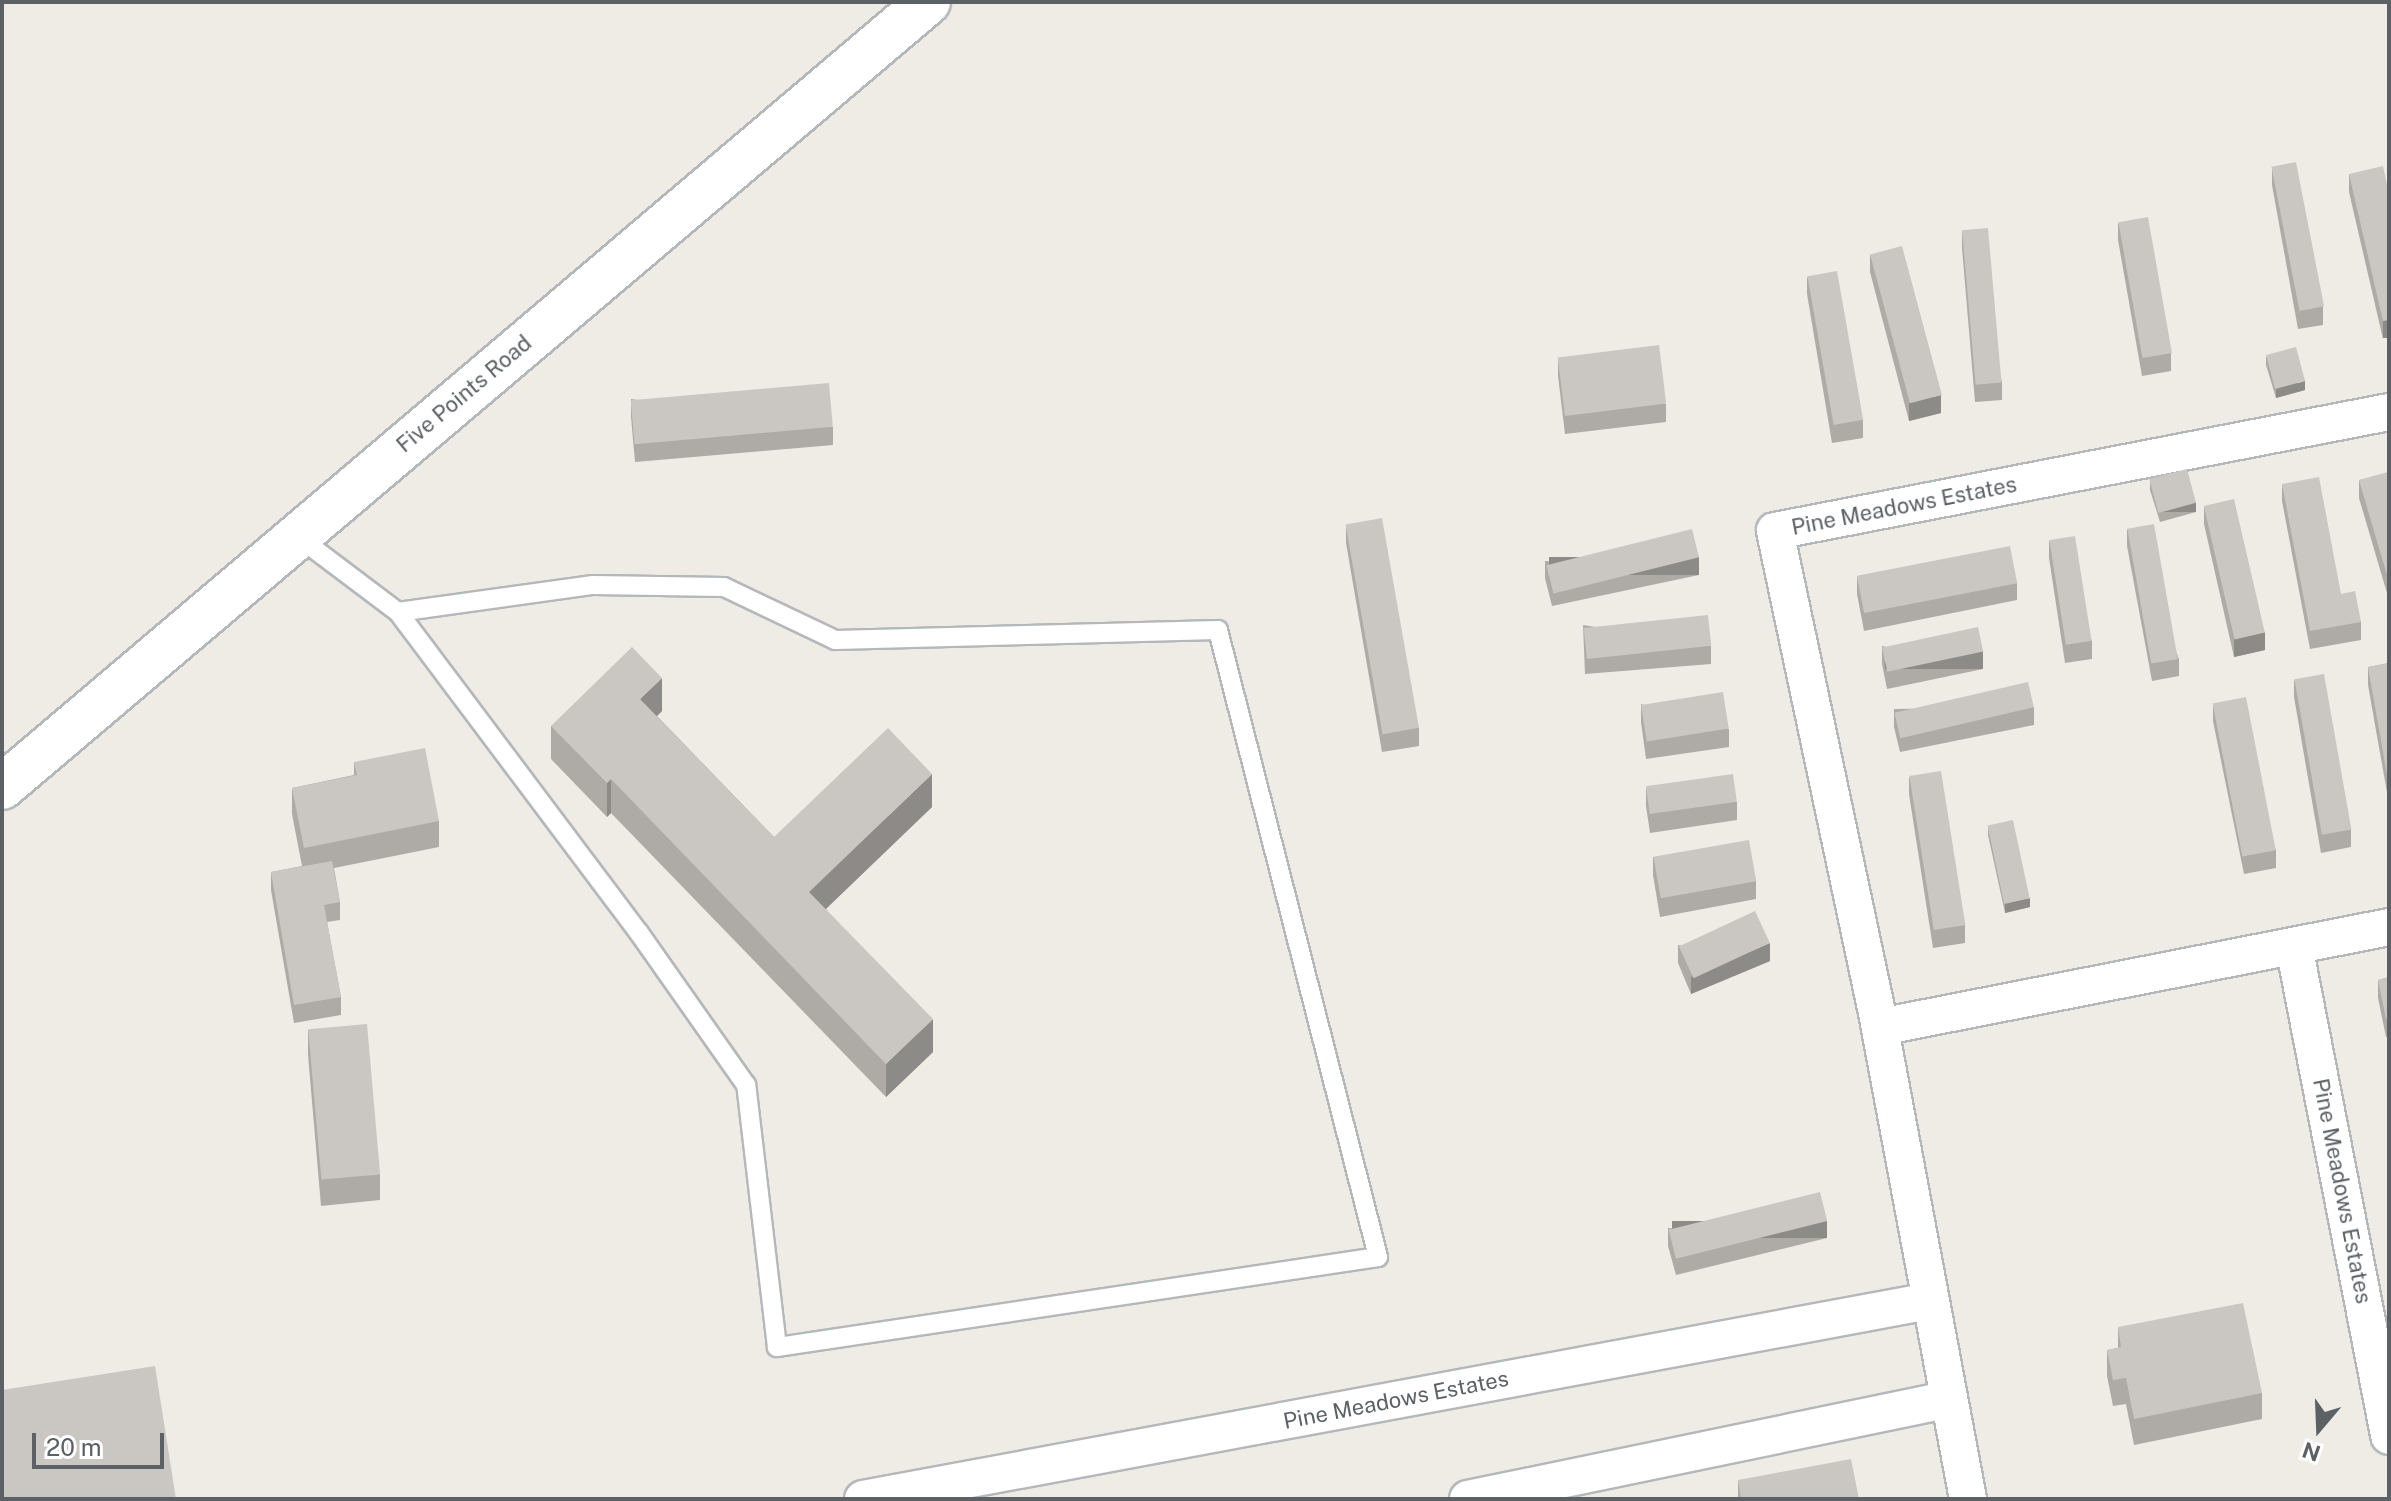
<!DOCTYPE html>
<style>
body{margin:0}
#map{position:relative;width:2391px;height:1501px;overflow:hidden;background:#efece5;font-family:"Public Sans",sans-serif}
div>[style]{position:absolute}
.roads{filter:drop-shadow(2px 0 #b5b8bb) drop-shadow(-2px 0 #b5b8bb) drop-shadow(0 2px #b5b8bb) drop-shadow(0 -2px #b5b8bb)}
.service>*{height:18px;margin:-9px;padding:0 9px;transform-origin:9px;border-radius:9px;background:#fff}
.minor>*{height:36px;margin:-18px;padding:0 18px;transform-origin:18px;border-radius:18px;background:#fff}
.tertiary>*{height:44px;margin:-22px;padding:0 22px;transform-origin:22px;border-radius:22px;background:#fff}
.wall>*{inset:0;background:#aeaba7}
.shaded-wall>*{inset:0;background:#8d8b88;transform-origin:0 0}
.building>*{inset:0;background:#cac7c2;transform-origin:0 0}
span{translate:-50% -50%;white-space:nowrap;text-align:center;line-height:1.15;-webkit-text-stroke:8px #fff;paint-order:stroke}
.street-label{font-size:22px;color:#5c6165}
.frame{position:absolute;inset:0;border:4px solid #5c6165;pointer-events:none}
.north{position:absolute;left:2279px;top:1389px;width:80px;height:80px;-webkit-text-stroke:6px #fff;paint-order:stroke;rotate:199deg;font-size:22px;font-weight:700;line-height:32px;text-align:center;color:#5c6165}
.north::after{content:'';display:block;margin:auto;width:28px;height:36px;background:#5c6165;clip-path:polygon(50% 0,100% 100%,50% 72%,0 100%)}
.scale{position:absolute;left:32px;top:1433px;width:132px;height:36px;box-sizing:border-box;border:4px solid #5c6165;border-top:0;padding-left:10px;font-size:24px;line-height:28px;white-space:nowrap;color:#5c6165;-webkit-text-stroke:6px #fff;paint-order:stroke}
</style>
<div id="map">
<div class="roads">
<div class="service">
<div style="left:297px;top:536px;width:126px;rotate:37deg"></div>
<div style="left:398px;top:612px;width:197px;rotate:-7.9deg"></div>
<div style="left:593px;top:585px;width:131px;rotate:0.9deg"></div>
<div style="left:724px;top:587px;width:123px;rotate:25.5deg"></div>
<div style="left:835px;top:640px;width:383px;rotate:-1.5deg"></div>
<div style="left:1218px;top:630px;width:647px;rotate:75.68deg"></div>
<div style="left:1378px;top:1257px;width:608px;rotate:171.48deg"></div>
<div style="left:777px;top:1347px;width:264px;rotate:-96.7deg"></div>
<div style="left:746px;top:1085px;width:186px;rotate:-125.1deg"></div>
<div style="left:639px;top:933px;width:401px;rotate:-126.9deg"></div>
</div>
<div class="minor">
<div style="left:2294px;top:946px;width:499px;rotate:79deg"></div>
<div style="left:1880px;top:1027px;width:519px;rotate:-11.11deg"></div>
<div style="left:863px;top:1499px;width:1084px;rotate:-10.52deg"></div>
<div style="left:1468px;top:1499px;width:491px;rotate:-11.7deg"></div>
<div style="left:1968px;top:1499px;width:480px;rotate:-100.6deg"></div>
<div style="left:1880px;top:1027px;width:507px;rotate:-101.95deg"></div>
<div style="left:1775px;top:531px;width:625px;rotate:-10.97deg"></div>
</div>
<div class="tertiary">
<div style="left:2px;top:787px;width:1214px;rotate:-40.29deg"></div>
</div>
</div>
<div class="wall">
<div style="clip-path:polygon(2272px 167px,2323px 307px,2323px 325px,2298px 329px,2272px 185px)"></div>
<div style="clip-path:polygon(2349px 174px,2389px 194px,2383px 339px,2349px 192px)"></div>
<div style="clip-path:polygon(2118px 222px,2171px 353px,2171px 371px,2142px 376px,2118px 240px)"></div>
<div style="clip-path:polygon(1962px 230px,2002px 382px,2002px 400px,1975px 402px,1962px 248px)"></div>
<div style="clip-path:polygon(1870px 254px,1941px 413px,1909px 421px,1870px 272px)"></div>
<div style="clip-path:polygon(1807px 276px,1863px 420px,1863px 438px,1832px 443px,1807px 294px)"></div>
<div style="clip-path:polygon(2266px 356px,2305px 390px,2276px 398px,2266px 365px)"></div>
<div style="clip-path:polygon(1558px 358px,1666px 404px,1666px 422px,1565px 434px,1558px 376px)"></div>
<div style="clip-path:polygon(631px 399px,833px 427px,833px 445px,635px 462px,631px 417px)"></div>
<div style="clip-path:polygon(2389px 475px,2389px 600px,2359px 498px,2359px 480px)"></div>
<div style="clip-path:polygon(2150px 480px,2196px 512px,2160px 522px,2150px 490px)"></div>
<div style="clip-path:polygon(2282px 484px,2341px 594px,2361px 622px,2361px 640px,2310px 649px,2282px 501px)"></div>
<div style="clip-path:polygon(2204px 506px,2265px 650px,2234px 657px,2204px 524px)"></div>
<div style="clip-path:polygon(1346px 525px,1419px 728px,1419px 746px,1382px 752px,1346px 543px)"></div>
<div style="clip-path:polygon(2127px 528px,2179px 659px,2179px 676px,2152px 681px,2127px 546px)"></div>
<div style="clip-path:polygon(2049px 540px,2092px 641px,2092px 659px,2065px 663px,2049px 558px)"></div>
<div style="clip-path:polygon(1545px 561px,1699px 575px,1552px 606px,1545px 578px)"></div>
<div style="clip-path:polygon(1857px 576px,2017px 583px,2017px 600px,1864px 631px,1857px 594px)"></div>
<div style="clip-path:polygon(1583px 625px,1711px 646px,1711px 664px,1585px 674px)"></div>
<div style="clip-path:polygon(1882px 646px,1983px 669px,1887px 689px,1882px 664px)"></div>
<div style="clip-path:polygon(2389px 663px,2389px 804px,2368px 685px,2368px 667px)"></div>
<div style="clip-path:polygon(2294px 679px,2351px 830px,2351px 847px,2321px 853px,2294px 697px)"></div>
<div style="clip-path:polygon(2213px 703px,2276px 850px,2276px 868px,2244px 874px,2213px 721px)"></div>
<div style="clip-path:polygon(1641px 704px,1729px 729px,1729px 747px,1646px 759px,1641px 722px)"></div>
<div style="clip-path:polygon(2034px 707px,2034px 725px,1900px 752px,1894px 727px,1894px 709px)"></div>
<div style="clip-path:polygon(662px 711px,657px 716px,774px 837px,932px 807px,826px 909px,933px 1052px,886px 1097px,611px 813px,607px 817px,551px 759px,551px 726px)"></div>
<div style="clip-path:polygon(354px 762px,439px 821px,439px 847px,334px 868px,340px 902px,340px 920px,327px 922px,341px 997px,341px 1015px,294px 1023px,271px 890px,271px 872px,302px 866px,292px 814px,292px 788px,354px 775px)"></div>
<div style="clip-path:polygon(1909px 776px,1965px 925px,1965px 943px,1933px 948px,1909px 794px)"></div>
<div style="clip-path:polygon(1646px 788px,1737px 802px,1737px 820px,1650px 833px,1646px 806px)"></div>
<div style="clip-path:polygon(1988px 826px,2030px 907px,2005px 913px,1988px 835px)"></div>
<div style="clip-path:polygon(1653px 857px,1756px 881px,1756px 899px,1660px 917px,1653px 875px)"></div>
<div style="clip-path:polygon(1678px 945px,1770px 961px,1691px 994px,1678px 963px)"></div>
<div style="clip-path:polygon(2389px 977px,2389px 1037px,2386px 1037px,2378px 998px,2378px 980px)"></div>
<div style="clip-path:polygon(308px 1029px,380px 1174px,380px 1200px,321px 1206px,308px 1055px)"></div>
<div style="clip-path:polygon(1668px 1228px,1827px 1238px,1676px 1275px,1668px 1246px)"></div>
<div style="clip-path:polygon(2118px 1327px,2262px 1393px,2262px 1419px,2134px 1445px,2126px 1404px,2113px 1406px,2107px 1376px,2107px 1350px,2118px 1348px)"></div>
<div style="clip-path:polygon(1738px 1480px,1859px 1499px,1738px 1499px)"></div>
</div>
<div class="shaded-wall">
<div style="left:2389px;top:320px;width:18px;height:6px;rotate:90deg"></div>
<div style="clip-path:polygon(2305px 381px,2305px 390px,2276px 398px,2276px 389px)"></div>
<div style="clip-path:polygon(1941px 395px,1941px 413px,1909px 421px,1909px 403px)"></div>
<div style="left:2196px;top:503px;width:9px;height:37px;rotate:90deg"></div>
<div style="left:1699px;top:557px;width:18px;height:150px;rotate:90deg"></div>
<div style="clip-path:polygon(2265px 632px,2265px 650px,2234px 657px,2234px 639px)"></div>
<div style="left:1983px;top:651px;width:18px;height:98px;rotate:90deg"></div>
<div style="clip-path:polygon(662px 678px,662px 711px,640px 732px,640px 699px)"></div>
<div style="clip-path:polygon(932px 774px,932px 807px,809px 925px,809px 892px)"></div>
<div style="clip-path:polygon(611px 779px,611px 813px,607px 817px,607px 783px)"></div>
<div style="clip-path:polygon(2030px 898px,2030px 907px,2005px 913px,2005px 904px)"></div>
<div style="clip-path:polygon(1770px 943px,1770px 961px,1691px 994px,1691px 977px)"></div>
<div style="clip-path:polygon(933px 1019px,933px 1052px,886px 1097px,886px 1064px)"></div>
<div style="left:1827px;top:1221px;width:17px;height:155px;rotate:90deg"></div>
</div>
<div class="building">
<div style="left:2296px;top:162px;width:147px;height:25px;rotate:79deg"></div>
<div style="clip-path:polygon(2383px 166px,2389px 194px,2389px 320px,2383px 321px,2349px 174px)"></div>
<div style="left:2148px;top:217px;width:138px;height:30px;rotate:80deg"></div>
<div style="left:1988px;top:228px;width:155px;height:26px;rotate:85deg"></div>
<div style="left:1902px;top:246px;width:154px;height:33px;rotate:75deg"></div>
<div style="left:1837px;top:271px;width:151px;height:30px;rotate:80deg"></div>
<div style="left:1659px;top:345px;width:59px;height:102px;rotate:83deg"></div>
<div style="left:2296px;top:347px;width:35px;height:31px;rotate:75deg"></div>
<div style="left:829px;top:383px;width:44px;height:199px;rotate:85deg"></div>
<div style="left:2187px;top:469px;width:35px;height:39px;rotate:75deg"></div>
<div style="clip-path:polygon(2388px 472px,2389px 475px,2389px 582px,2359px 480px)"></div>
<div style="clip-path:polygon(2319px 477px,2341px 594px,2355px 591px,2361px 622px,2310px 631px,2282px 484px)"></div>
<div style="left:2234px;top:499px;width:137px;height:31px;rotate:77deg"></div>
<div style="left:1382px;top:518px;width:213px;height:37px;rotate:80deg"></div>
<div style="left:2154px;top:524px;width:137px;height:27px;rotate:80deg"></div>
<div style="left:1692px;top:529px;width:29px;height:150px;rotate:76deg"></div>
<div style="left:2075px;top:536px;width:106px;height:26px;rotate:81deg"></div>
<div style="left:2010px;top:546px;width:38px;height:156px;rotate:79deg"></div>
<div style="left:1708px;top:615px;width:31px;height:125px;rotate:84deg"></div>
<div style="left:1978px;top:627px;width:25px;height:98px;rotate:78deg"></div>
<div style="clip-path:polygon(632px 647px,662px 678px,640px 699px,774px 837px,888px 728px,932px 774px,809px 892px,933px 1019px,886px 1064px,611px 779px,607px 783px,551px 726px)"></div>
<div style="clip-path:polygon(2389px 663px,2389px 786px,2368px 667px)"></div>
<div style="left:2324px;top:674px;width:158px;height:30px;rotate:80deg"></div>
<div style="left:2028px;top:682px;width:26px;height:137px;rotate:77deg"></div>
<div style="left:1723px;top:692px;width:37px;height:83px;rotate:81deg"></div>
<div style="left:2246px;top:697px;width:156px;height:34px;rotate:79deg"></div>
<div style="clip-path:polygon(425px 748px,439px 821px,304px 848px,292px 788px,357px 775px,354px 762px)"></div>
<div style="left:1941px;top:771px;width:156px;height:32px;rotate:81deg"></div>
<div style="left:1733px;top:774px;width:28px;height:88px;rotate:82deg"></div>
<div style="left:2013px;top:820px;width:80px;height:26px;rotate:78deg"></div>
<div style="left:1749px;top:840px;width:42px;height:97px;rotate:80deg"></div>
<div style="clip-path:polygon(332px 861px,340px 902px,324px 905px,341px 997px,294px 1005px,271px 872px)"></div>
<div style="left:1755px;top:911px;width:35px;height:84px;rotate:65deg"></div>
<div style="clip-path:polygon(2389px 977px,2389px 1019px,2386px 1019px,2378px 980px)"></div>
<div style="left:367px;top:1024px;width:151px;height:59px;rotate:85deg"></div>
<div style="left:1820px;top:1192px;width:30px;height:156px;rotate:76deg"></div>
<div style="clip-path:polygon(2243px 1303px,2262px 1393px,2134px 1419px,2126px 1378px,2113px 1380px,2107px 1350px,2121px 1347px,2118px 1327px)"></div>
<div style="clip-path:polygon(155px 1366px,176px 1499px,2px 1499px,2px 1390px)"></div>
<div style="clip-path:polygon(1851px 1459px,1859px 1499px,1741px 1499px,1738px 1480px)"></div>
</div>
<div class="street-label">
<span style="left:464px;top:394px;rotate:-40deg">Five Points Road</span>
<span style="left:1904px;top:506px;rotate:-11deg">Pine Meadows Estates</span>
<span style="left:2342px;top:1191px;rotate:79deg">Pine Meadows Estates</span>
<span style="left:1396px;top:1400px;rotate:-11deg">Pine Meadows Estates</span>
</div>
<div class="frame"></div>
<div class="north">N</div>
<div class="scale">20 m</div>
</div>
